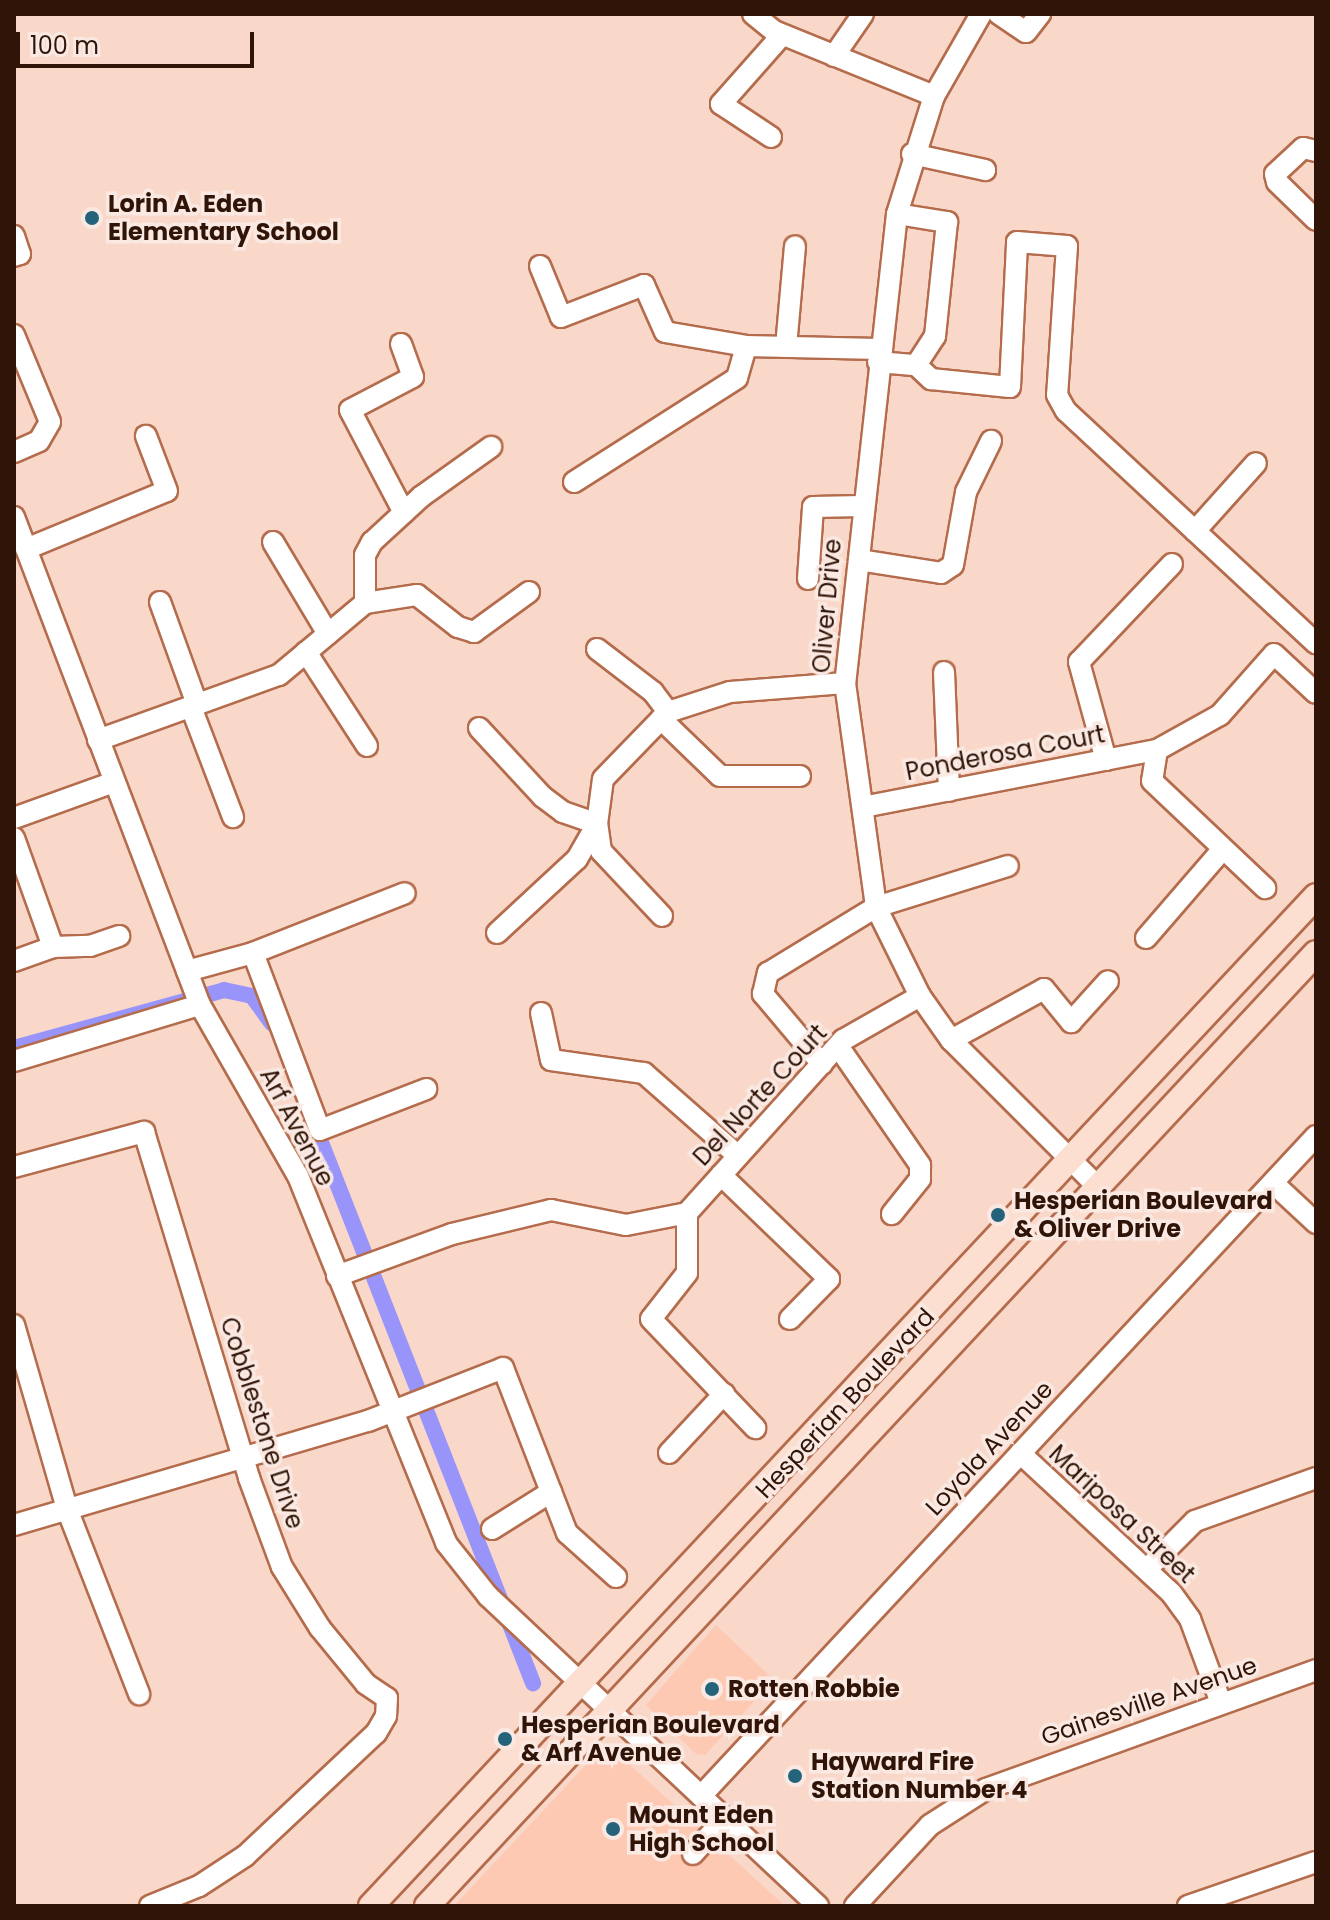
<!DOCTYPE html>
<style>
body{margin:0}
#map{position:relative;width:1330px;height:1920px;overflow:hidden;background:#f9d8ca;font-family:Poppins,sans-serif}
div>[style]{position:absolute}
.built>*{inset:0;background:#fec9b3}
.canal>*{height:16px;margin:-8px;padding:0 8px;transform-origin:8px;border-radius:8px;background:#9994f9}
.roads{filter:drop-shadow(2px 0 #b46c4c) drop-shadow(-2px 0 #b46c4c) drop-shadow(0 2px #b46c4c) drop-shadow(0 -2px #b46c4c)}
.minor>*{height:20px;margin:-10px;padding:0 10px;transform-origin:10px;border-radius:10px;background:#fff}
.major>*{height:24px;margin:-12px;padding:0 12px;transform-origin:12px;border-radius:12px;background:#fddfd2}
.dots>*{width:22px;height:22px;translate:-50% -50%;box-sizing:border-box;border:4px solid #fae9e2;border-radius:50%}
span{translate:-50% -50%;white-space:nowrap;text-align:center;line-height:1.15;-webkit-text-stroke:7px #fae9e2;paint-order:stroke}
.poi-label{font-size:24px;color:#301407;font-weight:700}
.left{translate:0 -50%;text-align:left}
.street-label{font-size:24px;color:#301407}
.frame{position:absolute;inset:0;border:16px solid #301407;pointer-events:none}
.scale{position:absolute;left:16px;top:32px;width:238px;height:36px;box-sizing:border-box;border:4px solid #301407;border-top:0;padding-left:10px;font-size:24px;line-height:28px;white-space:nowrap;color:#301407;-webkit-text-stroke:6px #fae9e2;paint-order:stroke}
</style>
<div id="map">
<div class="built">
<div style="clip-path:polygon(716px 1625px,774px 1680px,705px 1755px,696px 1754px,646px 1705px)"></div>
<div style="clip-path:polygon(610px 1748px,616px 1752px,785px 1906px,454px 1906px,598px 1752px)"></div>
</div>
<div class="canal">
<div style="left:14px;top:1048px;width:218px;rotate:-15.4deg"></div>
<div style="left:224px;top:990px;width:29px;rotate:12deg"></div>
<div style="left:252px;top:996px;width:34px;rotate:54deg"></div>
<div style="left:313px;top:1122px;width:603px;rotate:68.59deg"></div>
</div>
<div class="roads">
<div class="minor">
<div style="left:753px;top:14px;width:27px;rotate:39deg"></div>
<div style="left:774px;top:31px;width:173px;rotate:22.1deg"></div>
<div style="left:981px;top:14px;width:95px;rotate:119.8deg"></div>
<div style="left:934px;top:96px;width:124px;rotate:107.4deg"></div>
<div style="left:897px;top:214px;width:472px;rotate:96.3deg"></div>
<div style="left:845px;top:683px;width:226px;rotate:82.1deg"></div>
<div style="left:876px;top:907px;width:99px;rotate:63.7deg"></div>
<div style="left:920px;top:996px;width:54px;rotate:54.8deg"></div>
<div style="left:951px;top:1040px;width:209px;rotate:45deg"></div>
<div style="left:999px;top:14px;width:32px;rotate:34deg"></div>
<div style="left:1026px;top:32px;width:23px;rotate:-52deg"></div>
<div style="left:834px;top:56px;width:51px;rotate:-55.4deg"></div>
<div style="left:771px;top:137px;width:60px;rotate:-146.6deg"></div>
<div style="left:721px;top:104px;width:92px;rotate:-48.5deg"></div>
<div style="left:1316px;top:151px;width:13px;rotate:-167deg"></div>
<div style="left:1303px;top:148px;width:38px;rotate:137deg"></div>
<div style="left:1275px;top:174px;width:8px;rotate:76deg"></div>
<div style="left:1277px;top:182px;width:54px;rotate:44.3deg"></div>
<div style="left:912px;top:154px;width:75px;rotate:12.4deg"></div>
<div style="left:897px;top:214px;width:51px;rotate:9.1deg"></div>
<div style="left:947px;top:222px;width:115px;rotate:96deg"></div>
<div style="left:935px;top:336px;width:35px;rotate:123deg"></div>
<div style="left:14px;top:236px;width:19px;rotate:72deg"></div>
<div style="left:20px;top:254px;width:6px;rotate:162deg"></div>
<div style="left:540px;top:266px;width:55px;rotate:67.6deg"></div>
<div style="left:561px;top:317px;width:89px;rotate:-21.1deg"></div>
<div style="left:644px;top:285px;width:51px;rotate:65.9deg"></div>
<div style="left:665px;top:332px;width:82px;rotate:9.8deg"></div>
<div style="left:746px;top:346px;width:133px;rotate:1.3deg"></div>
<div style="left:14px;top:335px;width:94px;rotate:67.5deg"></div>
<div style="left:50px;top:422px;width:22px;rotate:120deg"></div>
<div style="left:39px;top:441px;width:27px;rotate:156deg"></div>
<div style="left:401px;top:344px;width:35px;rotate:70deg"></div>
<div style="left:413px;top:377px;width:71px;rotate:152.4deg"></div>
<div style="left:350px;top:410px;width:116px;rotate:62.3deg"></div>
<div style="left:786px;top:347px;width:101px;rotate:-84.9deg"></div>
<div style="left:878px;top:362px;width:38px;rotate:5deg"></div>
<div style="left:916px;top:365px;width:21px;rotate:43deg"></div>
<div style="left:931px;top:379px;width:79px;rotate:5.8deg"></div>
<div style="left:1010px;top:387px;width:145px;rotate:-87.2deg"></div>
<div style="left:1017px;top:242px;width:50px;rotate:4.6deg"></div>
<div style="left:1067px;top:246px;width:149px;rotate:93.8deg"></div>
<div style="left:1057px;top:395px;width:18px;rotate:61deg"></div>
<div style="left:1066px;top:411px;width:341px;rotate:42.9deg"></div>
<div style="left:574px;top:482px;width:193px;rotate:-32.5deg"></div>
<div style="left:737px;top:378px;width:33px;rotate:-74deg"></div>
<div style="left:14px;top:517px;width:522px;rotate:69.14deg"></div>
<div style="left:200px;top:1005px;width:197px;rotate:60.2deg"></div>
<div style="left:298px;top:1176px;width:396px;rotate:68deg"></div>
<div style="left:446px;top:1543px;width:68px;rotate:51.6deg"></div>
<div style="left:488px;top:1596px;width:453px;rotate:43.2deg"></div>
<div style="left:1195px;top:531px;width:91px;rotate:-48.1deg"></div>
<div style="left:273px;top:542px;width:107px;rotate:59.1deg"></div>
<div style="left:26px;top:549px;width:152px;rotate:-22.4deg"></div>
<div style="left:167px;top:491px;width:59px;rotate:-110.9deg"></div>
<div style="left:859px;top:560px;width:83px;rotate:9deg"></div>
<div style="left:941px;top:573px;width:14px;rotate:-34deg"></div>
<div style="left:953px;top:565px;width:74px;rotate:-79.9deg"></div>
<div style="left:966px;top:492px;width:57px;rotate:-63.9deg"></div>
<div style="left:808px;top:579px;width:72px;rotate:-86deg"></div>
<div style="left:813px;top:507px;width:49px;rotate:-1.2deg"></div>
<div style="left:160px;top:602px;width:109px;rotate:70.1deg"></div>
<div style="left:365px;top:603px;width:48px;rotate:-90deg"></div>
<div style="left:365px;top:555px;width:15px;rotate:-62deg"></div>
<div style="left:372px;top:542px;width:68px;rotate:-42.6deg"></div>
<div style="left:422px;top:496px;width:85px;rotate:-35.4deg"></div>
<div style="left:597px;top:649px;width:71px;rotate:37.5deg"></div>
<div style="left:653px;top:692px;width:25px;rotate:53deg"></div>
<div style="left:306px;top:652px;width:112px;rotate:57deg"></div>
<div style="left:944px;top:672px;width:119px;rotate:87.6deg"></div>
<div style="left:191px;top:707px;width:118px;rotate:69.1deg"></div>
<div style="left:661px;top:719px;width:82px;rotate:44deg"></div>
<div style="left:720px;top:776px;width:80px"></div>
<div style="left:479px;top:728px;width:94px;rotate:47.2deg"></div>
<div style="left:543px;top:797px;width:25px;rotate:37deg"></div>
<div style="left:563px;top:812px;width:36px;rotate:19deg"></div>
<div style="left:98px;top:740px;width:192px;rotate:-19.8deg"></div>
<div style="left:279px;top:675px;width:112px;rotate:-39.9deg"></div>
<div style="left:365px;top:603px;width:53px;rotate:-8.7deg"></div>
<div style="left:417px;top:595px;width:52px;rotate:38deg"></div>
<div style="left:458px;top:627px;width:17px;rotate:17deg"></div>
<div style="left:474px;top:632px;width:68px;rotate:-36deg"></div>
<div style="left:1157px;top:750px;width:31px;rotate:99deg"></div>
<div style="left:1152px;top:781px;width:156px;rotate:43.4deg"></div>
<div style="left:1106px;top:760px;width:102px;rotate:-105.4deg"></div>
<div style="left:1079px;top:662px;width:135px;rotate:-46.5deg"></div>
<div style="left:863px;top:807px;width:299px;rotate:-11deg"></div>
<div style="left:1157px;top:750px;width:72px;rotate:-29.1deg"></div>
<div style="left:1220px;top:715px;width:81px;rotate:-48.5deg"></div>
<div style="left:1274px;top:654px;width:57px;rotate:42.9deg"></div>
<div style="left:14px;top:818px;width:106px;rotate:-19.8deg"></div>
<div style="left:14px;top:838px;width:116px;rotate:70.3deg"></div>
<div style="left:53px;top:947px;width:41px;rotate:160.3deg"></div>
<div style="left:662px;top:916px;width:89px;rotate:-133.2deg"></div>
<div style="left:601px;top:851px;width:27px;rotate:-98deg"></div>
<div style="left:597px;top:824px;width:45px;rotate:-82.4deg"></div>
<div style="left:603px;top:779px;width:93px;rotate:-45.9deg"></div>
<div style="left:668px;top:712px;width:65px;rotate:-17.9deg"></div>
<div style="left:730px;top:692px;width:115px;rotate:-4.5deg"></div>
<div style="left:497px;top:933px;width:109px;rotate:-42.8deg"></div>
<div style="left:577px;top:859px;width:40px;rotate:-60.3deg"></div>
<div style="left:1146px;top:938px;width:116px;rotate:-49.2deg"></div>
<div style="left:53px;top:947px;width:37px;rotate:-2deg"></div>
<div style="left:90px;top:946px;width:31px;rotate:-19deg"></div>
<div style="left:253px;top:953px;width:189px;rotate:69.3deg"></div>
<div style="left:320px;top:1130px;width:114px;rotate:-21.1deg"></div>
<div style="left:187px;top:971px;width:68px;rotate:-15.3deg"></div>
<div style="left:253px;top:953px;width:163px;rotate:-21.5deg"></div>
<div style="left:541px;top:1013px;width:48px;rotate:78deg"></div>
<div style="left:551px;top:1060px;width:94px;rotate:8deg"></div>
<div style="left:644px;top:1073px;width:125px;rotate:41.4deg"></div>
<div style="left:951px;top:1040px;width:106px;rotate:-28.7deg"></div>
<div style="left:1044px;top:989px;width:43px;rotate:50.7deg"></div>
<div style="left:1071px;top:1022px;width:55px;rotate:-47.9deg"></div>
<div style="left:838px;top:1046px;width:145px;rotate:55.4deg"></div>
<div style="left:920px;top:1165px;width:14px;rotate:90deg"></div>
<div style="left:920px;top:1179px;width:45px;rotate:128.7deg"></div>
<div style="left:14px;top:1061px;width:194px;rotate:-16.8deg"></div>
<div style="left:822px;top:1064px;width:92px;rotate:-130.1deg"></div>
<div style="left:763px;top:994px;width:22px;rotate:-77deg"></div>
<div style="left:768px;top:973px;width:127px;rotate:-31.4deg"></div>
<div style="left:876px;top:907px;width:138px;rotate:-17.3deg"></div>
<div style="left:14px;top:1167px;width:135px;rotate:-15.1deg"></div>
<div style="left:144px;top:1132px;width:362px;rotate:73.1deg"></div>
<div style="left:249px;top:1478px;width:95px;rotate:69.7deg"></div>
<div style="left:282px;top:1567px;width:72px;rotate:58.1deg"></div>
<div style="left:320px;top:1628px;width:72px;rotate:50.6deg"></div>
<div style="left:366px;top:1684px;width:25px;rotate:34deg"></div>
<div style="left:387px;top:1698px;width:18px;rotate:93deg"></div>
<div style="left:386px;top:1716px;width:20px;rotate:120deg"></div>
<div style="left:376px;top:1733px;width:180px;rotate:136.8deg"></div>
<div style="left:245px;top:1856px;width:55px;rotate:146.9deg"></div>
<div style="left:199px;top:1886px;width:53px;rotate:157.8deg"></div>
<div style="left:721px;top:1175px;width:150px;rotate:43.9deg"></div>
<div style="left:829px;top:1279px;width:56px;rotate:134.3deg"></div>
<div style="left:1273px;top:1183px;width:59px;rotate:42.9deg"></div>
<div style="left:687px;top:1213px;width:233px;rotate:-48deg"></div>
<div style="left:843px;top:1040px;width:89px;rotate:-29.7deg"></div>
<div style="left:687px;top:1213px;width:60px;rotate:90deg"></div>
<div style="left:687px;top:1273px;width:58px;rotate:128deg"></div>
<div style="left:651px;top:1319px;width:151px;rotate:46.3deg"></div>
<div style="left:337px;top:1276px;width:122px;rotate:-20.1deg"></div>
<div style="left:452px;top:1234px;width:102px;rotate:-13.6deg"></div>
<div style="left:551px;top:1210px;width:76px;rotate:11.3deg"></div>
<div style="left:626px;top:1225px;width:62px;rotate:-11.1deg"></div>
<div style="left:14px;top:1325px;width:191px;rotate:73.9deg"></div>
<div style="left:67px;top:1509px;width:199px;rotate:68.7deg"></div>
<div style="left:669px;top:1453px;width:81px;rotate:-47deg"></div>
<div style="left:1020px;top:1453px;width:207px;rotate:42.8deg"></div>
<div style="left:1172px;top:1594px;width:31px;rotate:54deg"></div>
<div style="left:1190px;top:1619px;width:90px;rotate:69.7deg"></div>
<div style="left:14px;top:1525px;width:369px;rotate:-16.4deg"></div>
<div style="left:368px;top:1421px;width:145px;rotate:-21.4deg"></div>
<div style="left:503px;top:1368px;width:177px;rotate:68.8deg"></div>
<div style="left:567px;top:1533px;width:66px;rotate:41.9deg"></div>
<div style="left:492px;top:1529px;width:70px;rotate:-32.1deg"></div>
<div style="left:1147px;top:1569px;width:68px;rotate:-45deg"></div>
<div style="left:1195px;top:1521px;width:128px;rotate:-19.6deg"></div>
<div style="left:701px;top:1796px;width:902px;rotate:-47.02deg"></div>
<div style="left:693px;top:1854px;width:48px;rotate:-48.4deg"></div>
<div style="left:855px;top:1906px;width:110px;rotate:-47.2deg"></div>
<div style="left:930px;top:1825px;width:67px;rotate:-32.7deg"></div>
<div style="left:986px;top:1789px;width:351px;rotate:-19.8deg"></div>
<div style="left:1188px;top:1906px;width:135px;rotate:-19deg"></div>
</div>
<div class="major">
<div style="left:371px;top:1906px;width:1383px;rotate:-46.9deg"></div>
<div style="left:427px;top:1906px;width:1303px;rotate:-46.99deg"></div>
</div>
</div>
<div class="dots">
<div style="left:92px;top:218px;background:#246379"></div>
<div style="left:998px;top:1215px;background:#246379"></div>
<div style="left:712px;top:1689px;background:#246379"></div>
<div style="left:505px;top:1739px;background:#246379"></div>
<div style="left:795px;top:1776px;background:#246379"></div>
<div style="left:613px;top:1829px;background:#246379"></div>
</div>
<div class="poi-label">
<span class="left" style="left:108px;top:218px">Lorin A. Eden<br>Elementary School</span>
<span class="left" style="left:1014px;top:1215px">Hesperian Boulevard<br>&amp; Oliver Drive</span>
<span class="left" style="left:728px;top:1689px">Rotten Robbie</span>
<span class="left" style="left:521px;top:1739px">Hesperian Boulevard<br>&amp; Arf Avenue</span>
<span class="left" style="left:811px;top:1776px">Hayward Fire<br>Station Number 4</span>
<span class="left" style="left:629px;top:1829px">Mount Eden<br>High School</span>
</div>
<div class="street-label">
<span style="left:827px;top:606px;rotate:-85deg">Oliver Drive</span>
<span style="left:1005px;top:753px;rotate:-11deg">Ponderosa Court</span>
<span style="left:760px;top:1095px;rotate:-47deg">Del Norte Court</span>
<span style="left:297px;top:1127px;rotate:62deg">Arf Avenue</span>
<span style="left:845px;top:1403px;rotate:-47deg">Hesperian Boulevard</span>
<span style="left:262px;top:1423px;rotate:72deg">Cobblestone Drive</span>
<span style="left:989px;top:1448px;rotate:-47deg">Loyola Avenue</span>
<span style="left:1122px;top:1514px;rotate:43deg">Mariposa Street</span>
<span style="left:1149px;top:1701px;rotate:-19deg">Gainesville Avenue</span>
</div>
<div class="frame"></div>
<div class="scale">100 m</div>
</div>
